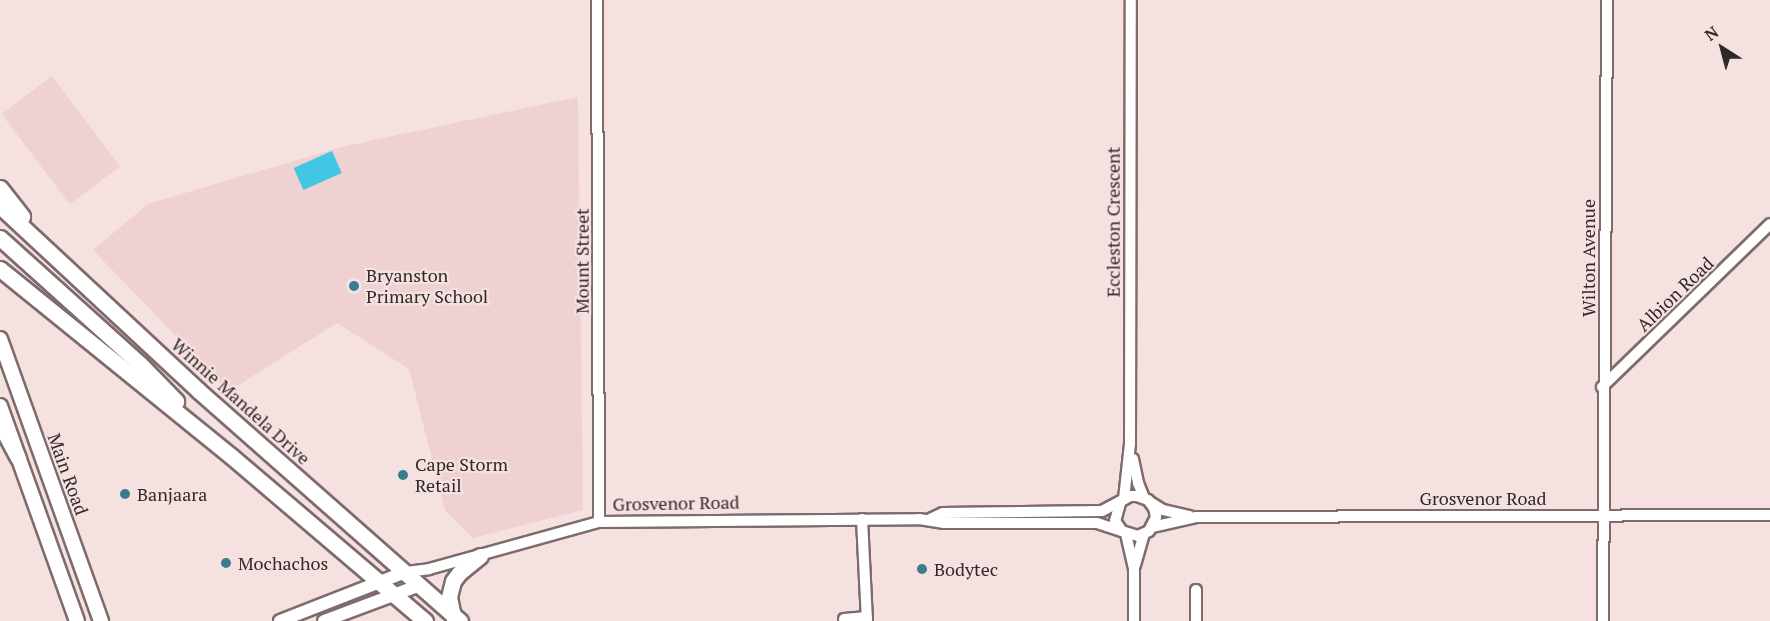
<!DOCTYPE html>
<style>
body{margin:0}
#map{position:relative;width:1770px;height:621px;overflow:hidden;background:#f6e1e1;font-family:"PT Serif",serif}
div>[style]{position:absolute}
.built>*{inset:0;background:#efd1d2;transform-origin:0 0}
.water>*{inset:0;background:#41c6e5;transform-origin:0 0}
.roads{filter:drop-shadow(2px 0 #7e6b6c) drop-shadow(-2px 0 #7e6b6c) drop-shadow(0 2px #7e6b6c) drop-shadow(0 -2px #7e6b6c)}
.minor>*{height:10px;margin:-5px;padding:0 5px;transform-origin:5px;border-radius:5px;background:#fff}
.tertiary>*{height:12px;margin:-6px;padding:0 6px;transform-origin:6px;border-radius:6px;background:#fff}
.secondary>*{height:14px;margin:-7px;padding:0 7px;transform-origin:7px;border-radius:7px;background:#fff}
.primary>*{height:15px;margin:-7.5px;padding:0 7.5px;transform-origin:7.5px;border-radius:7.5px;background:#fff}
.dots>*{width:16px;height:16px;translate:-50% -50%;box-sizing:border-box;border:3px solid #f6e1e1;border-radius:50%}
span{translate:-50% -50%;white-space:nowrap;text-align:center;line-height:1.15;-webkit-text-stroke:4.5px #f6e1e1;paint-order:stroke}
.street-label{font-size:18px;color:#302929}
.poi-label{font-size:18px;color:#302929}
.left{translate:0 -50%;text-align:left}
.north{position:absolute;left:1692px;top:18px;width:60px;height:60px;-webkit-text-stroke:4px #f6e1e1;paint-order:stroke;rotate:324deg;font-size:16px;font-weight:700;line-height:24px;text-align:center;color:#302929}
.north::after{content:'';display:block;margin:auto;width:21px;height:27px;background:#302929;clip-path:polygon(50% 0,100% 100%,50% 72%,0 100%)}
</style>
<div id="map">
<div class="built">
<div style="left:52px;top:76px;width:113px;height:63px;rotate:53deg"></div>
<div style="clip-path:polygon(578px 97px,583px 510px,473px 538px,445px 510px,409px 369px,337px 323px,229px 391px,93px 250px,148px 204px,341px 147px)"></div>
</div>
<div class="water">
<div style="left:332px;top:151px;width:24px;height:42px;rotate:66deg"></div>
</div>
<div class="roads">
<div class="minor">
<div style="left:597px;top:0;width:522px;rotate:89.78deg"></div>
<div style="left:1602px;top:387px;width:234px;rotate:-44.1deg"></div>
<div style="left:1133px;top:459px;width:25px;rotate:78deg"></div>
<div style="left:1138px;top:483px;width:16px;rotate:68deg"></div>
<div style="left:1124px;top:499px;width:55px;rotate:-83.8deg"></div>
<div style="left:1130px;top:444px;width:444px;rotate:-89.9deg"></div>
<div style="left:1150px;top:502px;width:15px;rotate:32deg"></div>
<div style="left:1163px;top:510px;width:27px;rotate:13deg"></div>
<div style="left:862px;top:519px;width:102px;rotate:87.2deg"></div>
<div style="left:930px;top:519px;width:14px;rotate:-25deg"></div>
<div style="left:943px;top:513px;width:159px;rotate:-0.7deg"></div>
<div style="left:1102px;top:511px;width:32px;rotate:-28deg"></div>
<div style="left:1130px;top:496px;width:7px"></div>
<div style="left:1137px;top:496px;width:12px;rotate:20deg"></div>
<div style="left:1148px;top:500px;width:10px;rotate:53deg"></div>
<div style="left:1154px;top:508px;width:9px;rotate:77deg"></div>
<div style="left:1156px;top:517px;width:16px;rotate:117deg"></div>
<div style="left:1149px;top:531px;width:12px;rotate:156deg"></div>
<div style="left:1138px;top:536px;width:17px;rotate:-163deg"></div>
<div style="left:1122px;top:531px;width:12px;rotate:-125deg"></div>
<div style="left:1115px;top:521px;width:19px;rotate:-74deg"></div>
<div style="left:1152px;top:527px;width:45px;rotate:-12.8deg"></div>
<div style="left:1196px;top:517px;width:574px;rotate:-0.2deg"></div>
<div style="left:1126px;top:534px;width:35px;rotate:77deg"></div>
<div style="left:1134px;top:568px;width:53px;rotate:90deg"></div>
<div style="left:1135px;top:565px;width:32px;rotate:-74deg"></div>
<div style="left:406px;top:572px;width:23px;rotate:-7deg"></div>
<div style="left:429px;top:569px;width:176px;rotate:-15.5deg"></div>
<div style="left:599px;top:522px;width:320px;rotate:-0.5deg"></div>
<div style="left:919px;top:519px;width:24px;rotate:9deg"></div>
<div style="left:943px;top:523px;width:154px"></div>
<div style="left:1097px;top:523px;width:26px;rotate:18deg"></div>
<div style="left:844px;top:619px;width:23px;rotate:-5deg"></div>
<div style="left:1196px;top:621px;width:31px;rotate:-90deg"></div>
<div style="left:1603px;top:621px;width:621px;rotate:-89.63deg"></div>
</div>
<div class="tertiary">
<div style="left:280px;top:621px;width:135px;rotate:-21.3deg"></div>
<div style="left:324px;top:621px;width:103px;rotate:-20.6deg"></div>
</div>
<div class="secondary">
<div style="left:0;top:339px;width:300px;rotate:70.3deg"></div>
<div style="left:0;top:406px;width:228px;rotate:70.3deg"></div>
</div>
<div class="primary">
<div style="left:0;top:188px;width:36px;rotate:52deg"></div>
<div style="left:0;top:206px;width:272px;rotate:42.9deg"></div>
<div style="left:199px;top:391px;width:348px;rotate:41.4deg"></div>
<div style="left:0;top:238px;width:188px;rotate:42deg"></div>
<div style="left:140px;top:364px;width:52px;rotate:45.8deg"></div>
<div style="left:0;top:269px;width:297px;rotate:39deg"></div>
<div style="left:231px;top:456px;width:255px;rotate:40.4deg"></div>
<div style="left:0;top:424px;width:38px;rotate:62deg"></div>
<div style="left:453px;top:616px;width:19px;rotate:-102deg"></div>
<div style="left:449px;top:597px;width:16px;rotate:-76deg"></div>
<div style="left:453px;top:581px;width:10px;rotate:-53deg"></div>
<div style="left:459px;top:573px;width:27px;rotate:-39deg"></div>
</div>
</div>
<div class="dots">
<div style="left:354px;top:286px;background:#397c8d"></div>
<div style="left:403px;top:475px;background:#397c8d"></div>
<div style="left:125px;top:494px;background:#397c8d"></div>
<div style="left:226px;top:563px;background:#397c8d"></div>
<div style="left:922px;top:569px;background:#397c8d"></div>
</div>
<div class="street-label">
<span style="left:1113px;top:222px;rotate:-90deg">Eccleston Crescent</span>
<span style="left:1588px;top:258px;rotate:-90deg">Wilton Avenue</span>
<span style="left:582px;top:261px;rotate:-90deg">Mount Street</span>
<span style="left:1675px;top:294px;rotate:-44deg">Albion Road</span>
<span style="left:241px;top:401px;rotate:42deg">Winnie Mandela Drive</span>
<span style="left:68px;top:474px;rotate:70deg">Main Road</span>
<span style="left:1483px;top:498px">Grosvenor Road</span>
<span style="left:676px;top:503px;rotate:-1deg">Grosvenor Road</span>
</div>
<div class="poi-label">
<span class="left" style="left:366px;top:286px">Bryanston<br>Primary School</span>
<span class="left" style="left:415px;top:475px">Cape Storm<br>Retail</span>
<span class="left" style="left:137px;top:494px">Banjaara</span>
<span class="left" style="left:238px;top:563px">Mochachos</span>
<span class="left" style="left:934px;top:569px">Bodytec</span>
</div>
<div class="north">N</div>
</div>
